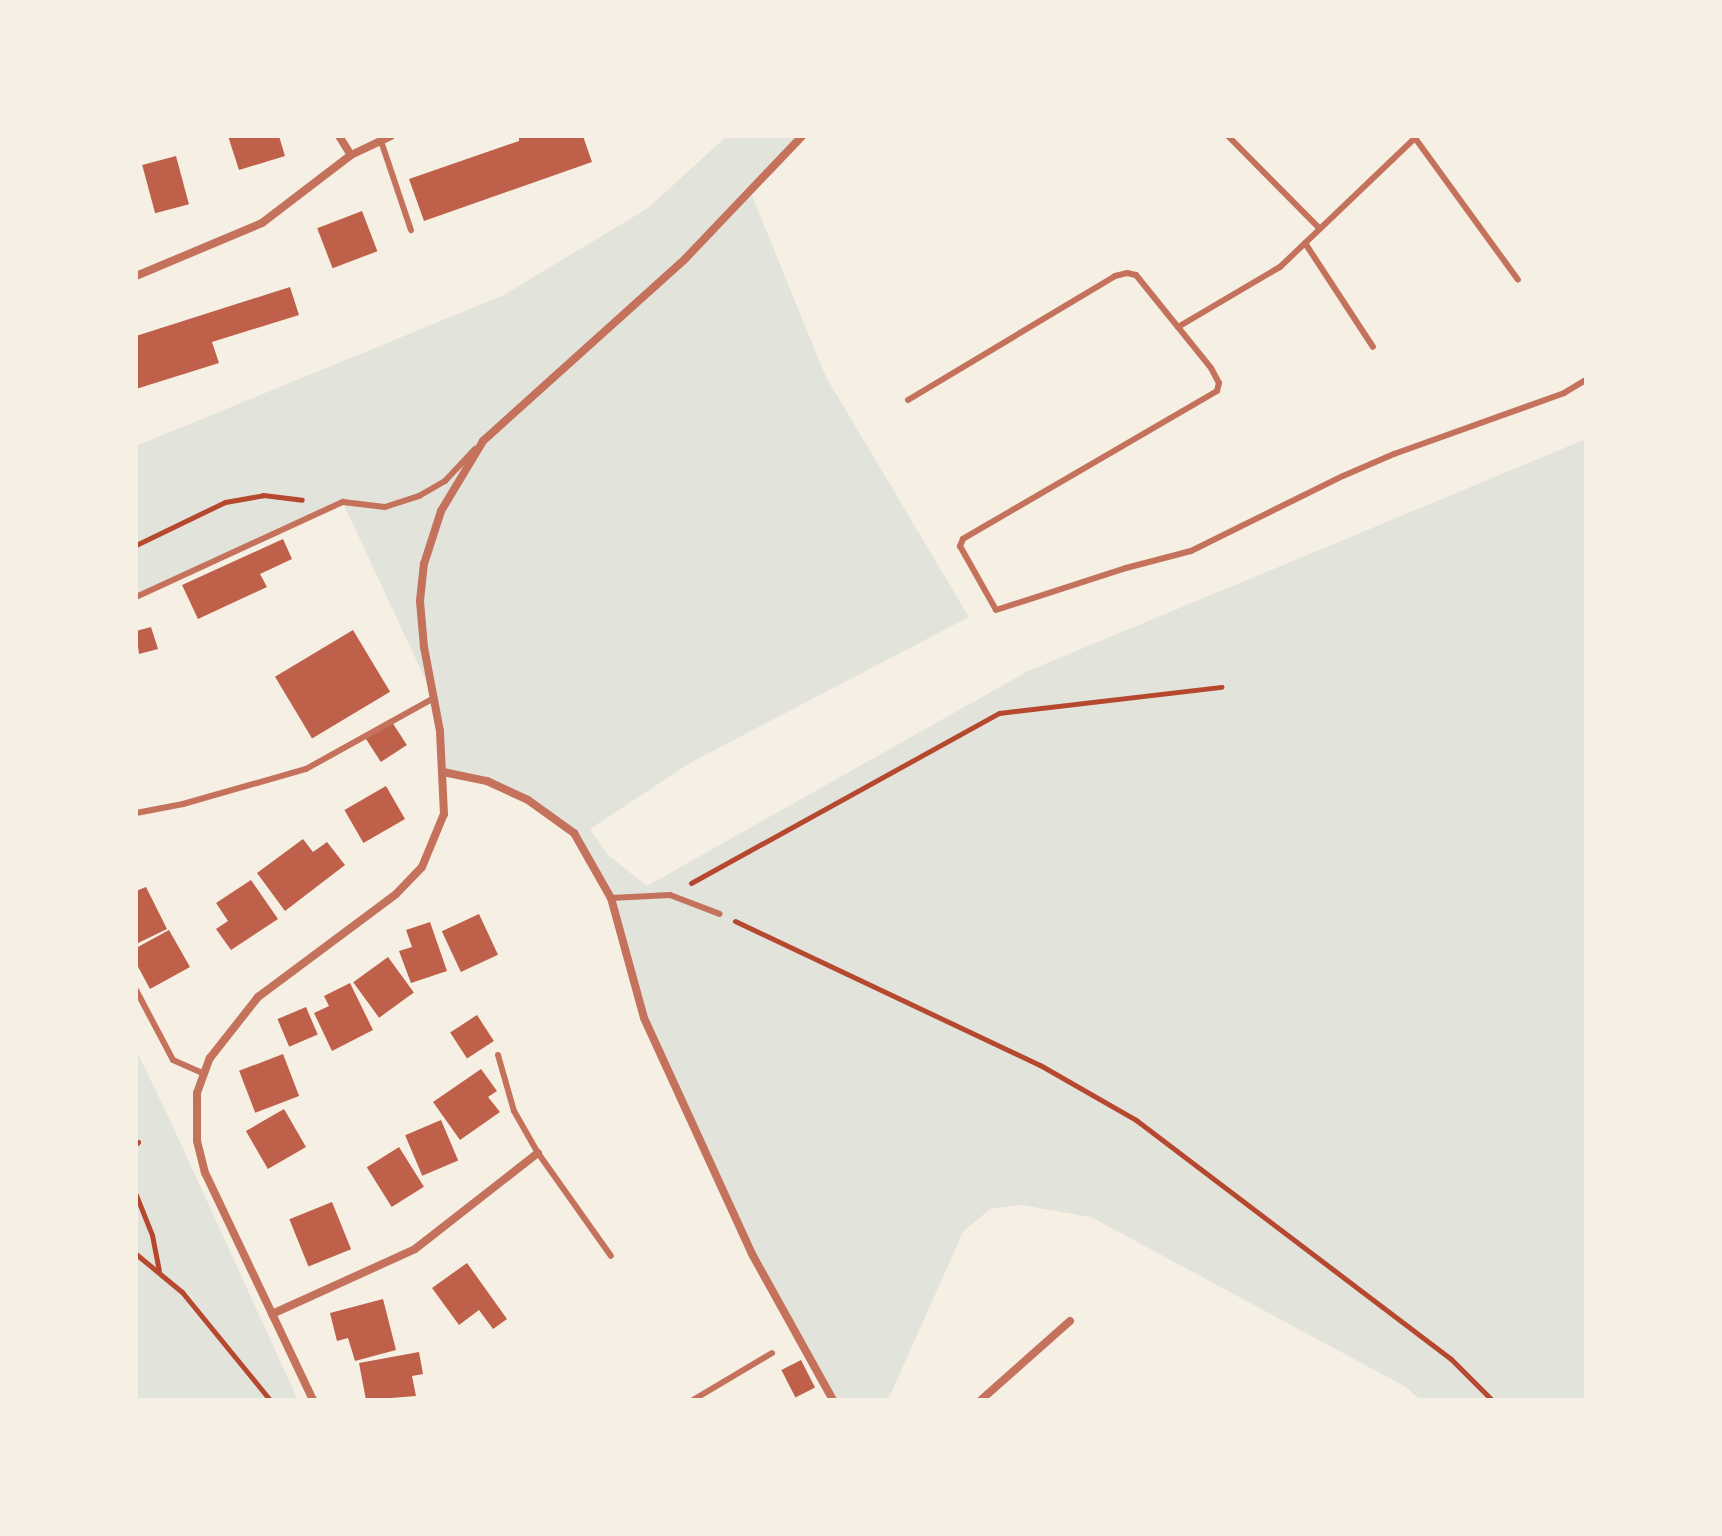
<!DOCTYPE html>
<style>
body{margin:0}
#map{position:relative;width:1722px;height:1536px;overflow:hidden;background:#f6efe4;font-family:Cabin,sans-serif}
div>[style]{position:absolute}
.green>*{inset:0;background:#e2e4dc}
.building>*{inset:0;background:#bf614a;transform-origin:0 0}
.path>*{height:5px;margin:-2.5px;padding:0 2.5px;transform-origin:2.5px;border-radius:2.5px;background:#b5482f}
.service>*{height:6px;margin:-3px;padding:0 3px;transform-origin:3px;border-radius:3px;background:#c5725c}
.minor>*{height:8px;margin:-4px;padding:0 4px;transform-origin:4px;border-radius:4px;background:#c5725c}
span{translate:-50% -50%;white-space:nowrap;text-align:center;line-height:1.15;-webkit-text-stroke:7px #f6efe4;paint-order:stroke}
.frame{position:absolute;inset:0;border:138px solid #f6efe4;pointer-events:none}
</style>
<div id="map">
<div class="green">
<div style="clip-path:polygon(727px 136px,802px 136px,750px 191px,826px 377px,969px 617px,690px 763px,590px 829px,608px 855px,647px 886px,1028px 671px,1586px 439px,1586px 1400px,1421px 1400px,1404px 1386px,1091px 1217px,1021px 1205px,990px 1209px,963px 1232px,888px 1400px,833px 1400px,767px 1282px,644px 1018px,611px 898px,574px 833px,528px 800px,487px 781px,443px 772px,434px 698px,343px 503px,136px 597px,136px 446px,504px 295px,648px 208px)"></div>
<div style="clip-path:polygon(136px 1050px,170px 1120px,298px 1400px,136px 1400px)"></div>
</div>
<div class="building">
<div style="clip-path:polygon(228px 136px,279px 136px,285px 156px,239px 170px)"></div>
<div style="clip-path:polygon(519px 136px,583px 136px,592px 162px,424px 221px,409px 179px,519px 141px)"></div>
<div style="left:176px;top:156px;width:50px;height:35px;rotate:75deg"></div>
<div style="left:362px;top:211px;width:43px;height:48px;rotate:69deg"></div>
<div style="clip-path:polygon(290px 287px,299px 315px,212px 342px,219px 363px,136px 389px,136px 336px)"></div>
<div style="clip-path:polygon(283px 539px,292px 559px,260px 574px,267px 587px,198px 619px,182px 585px)"></div>
<div style="clip-path:polygon(151px 627px,158px 649px,139px 654px,136px 631px)"></div>
<div style="left:353px;top:630px;width:72px;height:91px;rotate:59deg"></div>
<div style="left:390px;top:719px;width:31px;height:31px;rotate:57deg"></div>
<div style="left:386px;top:786px;width:38px;height:48px;rotate:60deg"></div>
<div style="clip-path:polygon(303px 839px,313px 852px,327px 842px,345px 865px,285px 911px,257px 873px)"></div>
<div style="clip-path:polygon(251px 880px,278px 919px,231px 950px,216px 929px,228px 921px,216px 903px)"></div>
<div style="clip-path:polygon(146px 887px,167px 929px,136px 944px,136px 891px)"></div>
<div style="left:479px;top:914px;width:45px;height:41px;rotate:65deg"></div>
<div style="clip-path:polygon(430px 922px,447px 971px,411px 983px,399px 951px,412px 947px,406px 930px)"></div>
<div style="clip-path:polygon(169px 930px,190px 967px,150px 989px,136px 963px,136px 948px)"></div>
<div style="left:388px;top:957px;width:44px;height:43px;rotate:54deg"></div>
<div style="clip-path:polygon(350px 983px,373px 1030px,332px 1051px,314px 1013px,329px 1006px,324px 996px)"></div>
<div style="left:306px;top:1007px;width:30px;height:31px;rotate:67deg"></div>
<div style="left:477px;top:1015px;width:31px;height:32px;rotate:57deg"></div>
<div style="left:283px;top:1054px;width:45px;height:47px;rotate:69deg"></div>
<div style="clip-path:polygon(481px 1069px,497px 1091px,488px 1097px,500px 1112px,460px 1140px,433px 1102px)"></div>
<div style="left:284px;top:1109px;width:44px;height:44px;rotate:60deg"></div>
<div style="left:441px;top:1120px;width:44px;height:39px;rotate:67deg"></div>
<div style="left:399px;top:1147px;width:47px;height:38px;rotate:58deg"></div>
<div style="left:332px;top:1202px;width:51px;height:46px;rotate:68deg"></div>
<div style="clip-path:polygon(467px 1263px,507px 1319px,493px 1329px,479px 1310px,459px 1325px,432px 1288px)"></div>
<div style="clip-path:polygon(383px 1299px,396px 1350px,355px 1361px,348px 1338px,337px 1341px,330px 1313px)"></div>
<div style="clip-path:polygon(419px 1352px,423px 1374px,412px 1376px,416px 1396px,366px 1400px,359px 1363px)"></div>
<div style="left:801px;top:1360px;width:31px;height:22px;rotate:63deg"></div>
</div>
<div class="path">
<div style="left:136px;top:545px;width:99px;rotate:-25.8deg"></div>
<div style="left:225px;top:502px;width:39px;rotate:-10deg"></div>
<div style="left:263px;top:495px;width:39px;rotate:7deg"></div>
<div style="left:691px;top:883px;width:352px;rotate:-28.9deg"></div>
<div style="left:999px;top:713px;width:224px;rotate:-6.7deg"></div>
<div style="left:735px;top:921px;width:337px;rotate:25.3deg"></div>
<div style="left:1040px;top:1065px;width:111px;rotate:29.8deg"></div>
<div style="left:1136px;top:1120px;width:395px;rotate:37.2deg"></div>
<div style="left:1451px;top:1359px;width:58px;rotate:45deg"></div>
<div style="left:136px;top:1144px;width:3px;rotate:-45deg"></div>
<div style="left:136px;top:1195px;width:43px;rotate:68.2deg"></div>
<div style="left:152px;top:1235px;width:36px;rotate:79deg"></div>
<div style="left:136px;top:1254px;width:60px;rotate:39.6deg"></div>
<div style="left:182px;top:1292px;width:139px;rotate:50.8deg"></div>
</div>
<div class="service">
<div style="left:1228px;top:136px;width:129px;rotate:45.3deg"></div>
<div style="left:1415px;top:138px;width:175px;rotate:54deg"></div>
<div style="left:381px;top:141px;width:94px;rotate:71.4deg"></div>
<div style="left:1305px;top:243px;width:124px;rotate:56.8deg"></div>
<div style="left:1178px;top:327px;width:118px;rotate:-30.5deg"></div>
<div style="left:1280px;top:267px;width:190px;rotate:-43.7deg"></div>
<div style="left:908px;top:400px;width:241px;rotate:-30.9deg"></div>
<div style="left:1115px;top:276px;width:12px;rotate:-14deg"></div>
<div style="left:1127px;top:273px;width:9px;rotate:13deg"></div>
<div style="left:1136px;top:275px;width:119px;rotate:51.1deg"></div>
<div style="left:1211px;top:368px;width:17px;rotate:62deg"></div>
<div style="left:1219px;top:383px;width:8px;rotate:104deg"></div>
<div style="left:1217px;top:391px;width:294px;rotate:149.8deg"></div>
<div style="left:963px;top:539px;width:8px;rotate:113deg"></div>
<div style="left:960px;top:546px;width:73px;rotate:60.6deg"></div>
<div style="left:996px;top:610px;width:137px;rotate:-17.9deg"></div>
<div style="left:1126px;top:568px;width:67px;rotate:-14.7deg"></div>
<div style="left:1191px;top:551px;width:169px;rotate:-26.3deg"></div>
<div style="left:1343px;top:476px;width:56px;rotate:-23.3deg"></div>
<div style="left:1394px;top:454px;width:181px;rotate:-19.7deg"></div>
<div style="left:1564px;top:393px;width:26px;rotate:-31deg"></div>
<div style="left:136px;top:597px;width:228px;rotate:-24.7deg"></div>
<div style="left:343px;top:502px;width:42px;rotate:6.8deg"></div>
<div style="left:385px;top:507px;width:36px;rotate:-18deg"></div>
<div style="left:419px;top:496px;width:30px;rotate:-30deg"></div>
<div style="left:445px;top:481px;width:44px;rotate:-46.8deg"></div>
<div style="left:136px;top:813px;width:48px;rotate:-10.8deg"></div>
<div style="left:183px;top:804px;width:128px;rotate:-15.9deg"></div>
<div style="left:306px;top:769px;width:146px;rotate:-29deg"></div>
<div style="left:611px;top:898px;width:59px;rotate:-2.9deg"></div>
<div style="left:670px;top:895px;width:53px;rotate:20.8deg"></div>
<div style="left:136px;top:990px;width:79px;rotate:62.1deg"></div>
<div style="left:173px;top:1060px;width:34px;rotate:24deg"></div>
<div style="left:498px;top:1055px;width:58px;rotate:74.1deg"></div>
<div style="left:514px;top:1111px;width:48px;rotate:60.3deg"></div>
<div style="left:538px;top:1153px;width:126px;rotate:54.7deg"></div>
<div style="left:693px;top:1400px;width:92px;rotate:-30.7deg"></div>
</div>
<div class="minor">
<div style="left:339px;top:136px;width:22px;rotate:58deg"></div>
<div style="left:136px;top:276px;width:137px;rotate:-22.8deg"></div>
<div style="left:262px;top:223px;width:112px;rotate:-37.4deg"></div>
<div style="left:351px;top:155px;width:44px;rotate:-25.4deg"></div>
<div style="left:443px;top:772px;width:45px;rotate:11.6deg"></div>
<div style="left:487px;top:781px;width:45px;rotate:24.9deg"></div>
<div style="left:528px;top:800px;width:57px;rotate:35.7deg"></div>
<div style="left:574px;top:833px;width:75px;rotate:60.4deg"></div>
<div style="left:611px;top:898px;width:124px;rotate:74.6deg"></div>
<div style="left:644px;top:1018px;width:260px;rotate:65.4deg"></div>
<div style="left:752px;top:1254px;width:167px;rotate:61deg"></div>
<div style="left:272px;top:1314px;width:157px;rotate:-24.4deg"></div>
<div style="left:415px;top:1249px;width:156px;rotate:-38deg"></div>
<div style="left:313px;top:1400px;width:251px;rotate:-115.4deg"></div>
<div style="left:205px;top:1173px;width:33px;rotate:-104deg"></div>
<div style="left:197px;top:1141px;width:48px;rotate:-90deg"></div>
<div style="left:197px;top:1093px;width:37px;rotate:-70deg"></div>
<div style="left:210px;top:1058px;width:78px;rotate:-51.8deg"></div>
<div style="left:258px;top:997px;width:172px;rotate:-36.7deg"></div>
<div style="left:396px;top:894px;width:37px;rotate:-46deg"></div>
<div style="left:422px;top:867px;width:57px;rotate:-67.5deg"></div>
<div style="left:444px;top:814px;width:83px;rotate:-92.8deg"></div>
<div style="left:440px;top:731px;width:86px;rotate:-100.8deg"></div>
<div style="left:424px;top:647px;width:46px;rotate:-95deg"></div>
<div style="left:420px;top:601px;width:37px;rotate:-84deg"></div>
<div style="left:424px;top:564px;width:56px;rotate:-72.2deg"></div>
<div style="left:441px;top:511px;width:82px;rotate:-59deg"></div>
<div style="left:483px;top:441px;width:272px;rotate:-42deg"></div>
<div style="left:685px;top:259px;width:170px;rotate:-46.4deg"></div>
<div style="left:981px;top:1400px;width:119px;rotate:-41.6deg"></div>
</div>
<div class="frame"></div>
</div>
